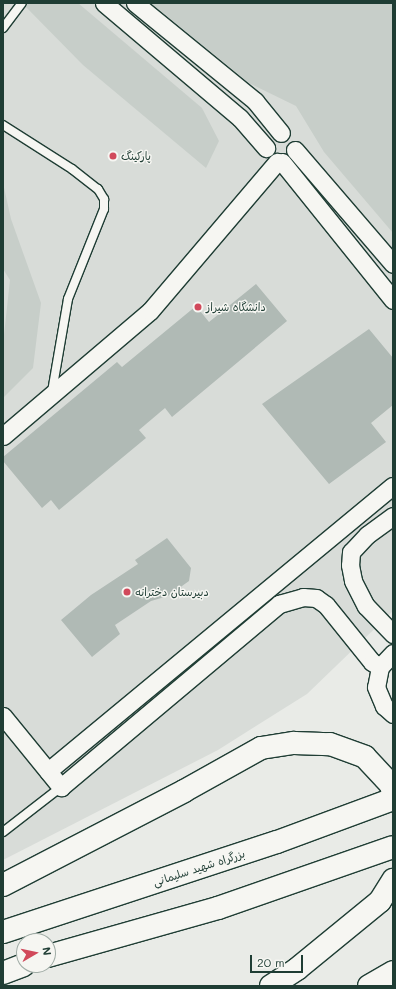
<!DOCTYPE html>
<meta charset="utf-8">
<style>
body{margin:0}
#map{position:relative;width:396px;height:989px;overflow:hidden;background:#e9ebe7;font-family:Mali,"Playpen Sans Arabic",sans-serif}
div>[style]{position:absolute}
.built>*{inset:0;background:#d8dcd8}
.green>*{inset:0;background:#c7cec9}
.building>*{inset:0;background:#b0bab5}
.roads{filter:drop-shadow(1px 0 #1f3d34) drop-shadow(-1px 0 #1f3d34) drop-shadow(0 1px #1f3d34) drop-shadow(0 -1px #1f3d34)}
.service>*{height:8px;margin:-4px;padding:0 4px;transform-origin:4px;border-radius:4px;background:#f6f6f2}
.minor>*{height:17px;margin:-8.5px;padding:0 8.5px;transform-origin:8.5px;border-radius:8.5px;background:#f6f6f2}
.secondary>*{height:22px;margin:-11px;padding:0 11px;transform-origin:11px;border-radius:11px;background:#f6f6f2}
.primary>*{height:22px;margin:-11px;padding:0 11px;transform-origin:11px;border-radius:11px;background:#f6f6f2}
.trunk>*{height:22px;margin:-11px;padding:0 11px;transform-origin:11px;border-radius:11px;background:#f6f6f2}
.dots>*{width:11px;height:11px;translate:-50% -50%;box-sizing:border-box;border:2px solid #f6f6f2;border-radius:50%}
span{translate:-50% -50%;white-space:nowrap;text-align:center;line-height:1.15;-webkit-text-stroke:3px #f6f6f2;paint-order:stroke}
.poi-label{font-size:11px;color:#1f3d34}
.left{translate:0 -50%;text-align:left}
.street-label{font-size:11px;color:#1f3d34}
.frame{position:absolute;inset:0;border:4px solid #1f3d34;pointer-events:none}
.north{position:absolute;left:16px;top:933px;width:40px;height:40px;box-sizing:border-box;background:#f6f6f2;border:1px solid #a0aca6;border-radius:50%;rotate:81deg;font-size:11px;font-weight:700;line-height:16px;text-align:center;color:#1f3d34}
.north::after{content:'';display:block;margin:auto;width:14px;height:18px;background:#d1495b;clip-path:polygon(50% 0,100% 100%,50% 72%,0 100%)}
.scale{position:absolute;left:250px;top:955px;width:53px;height:18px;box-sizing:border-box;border:2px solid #1f3d34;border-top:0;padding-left:5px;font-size:12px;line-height:14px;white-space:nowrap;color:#1f3d34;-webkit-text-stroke:3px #f6f6f2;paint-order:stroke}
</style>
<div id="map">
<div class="built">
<div style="clip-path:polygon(3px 3px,393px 3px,393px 611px,307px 694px,218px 750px,3px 860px)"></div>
</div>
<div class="green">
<div style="clip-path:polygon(22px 3px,78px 3px,202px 108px,219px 141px,206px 168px,83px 65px)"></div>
<div style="clip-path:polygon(151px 3px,393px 3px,393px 233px,324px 152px,296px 106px,249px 83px)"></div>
<div style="clip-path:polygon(3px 183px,11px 219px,41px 303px,33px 368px,3px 398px,3px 344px,10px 280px,3px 269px)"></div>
</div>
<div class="building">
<div style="clip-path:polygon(256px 284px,287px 321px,172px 417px,165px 408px,139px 430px,146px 438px,59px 510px,51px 500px,42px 508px,3px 461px,3px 457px,117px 362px,122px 367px,196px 306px,209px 322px)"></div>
<div style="clip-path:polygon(369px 329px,393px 358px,393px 405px,371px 423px,386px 442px,329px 484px,262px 404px)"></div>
<div style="clip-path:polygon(167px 538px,191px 568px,189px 581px,168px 596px,151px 601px,115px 625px,120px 634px,92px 657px,61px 620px,91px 595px,138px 564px,135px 560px)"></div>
</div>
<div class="roads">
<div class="service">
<div style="left:3px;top:28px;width:31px;rotate:-53deg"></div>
<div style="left:3px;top:125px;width:82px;rotate:32.5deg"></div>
<div style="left:72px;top:169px;width:33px;rotate:38deg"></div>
<div style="left:98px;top:189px;width:12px;rotate:59deg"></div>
<div style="left:104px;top:199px;width:10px;rotate:90deg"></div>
<div style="left:104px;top:209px;width:97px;rotate:111.8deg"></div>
<div style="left:68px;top:299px;width:94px;rotate:99.8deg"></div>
<div style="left:3px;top:832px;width:73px;rotate:-37.8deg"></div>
</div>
<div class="minor">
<div style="left:104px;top:3px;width:178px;rotate:40.2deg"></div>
<div style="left:240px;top:118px;width:40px;rotate:49deg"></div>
<div style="left:135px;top:3px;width:155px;rotate:39.2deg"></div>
<div style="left:255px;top:101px;width:41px;rotate:50.9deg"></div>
<div style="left:295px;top:150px;width:150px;rotate:49.3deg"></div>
<div style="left:282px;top:162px;width:177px;rotate:51.2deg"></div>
<div style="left:3px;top:436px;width:193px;rotate:-40.4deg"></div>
<div style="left:150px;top:311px;width:196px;rotate:-49.6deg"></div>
<div style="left:393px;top:516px;width:32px;rotate:144deg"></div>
<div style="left:367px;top:535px;width:23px;rotate:133deg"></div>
<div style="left:351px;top:552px;width:13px;rotate:94deg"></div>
<div style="left:350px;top:565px;width:16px;rotate:79deg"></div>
<div style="left:353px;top:581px;width:28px;rotate:63deg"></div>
<div style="left:366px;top:606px;width:39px;rotate:46deg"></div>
<div style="left:393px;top:653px;width:19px;rotate:133deg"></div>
<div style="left:380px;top:667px;width:20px;rotate:101deg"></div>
<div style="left:376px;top:687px;width:21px;rotate:67deg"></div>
<div style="left:384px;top:706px;width:12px;rotate:42deg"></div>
<div style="left:3px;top:716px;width:92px;rotate:50.8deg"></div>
<div style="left:61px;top:787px;width:285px;rotate:-40deg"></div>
<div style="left:279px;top:604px;width:25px;rotate:-16deg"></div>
<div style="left:303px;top:597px;width:13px;rotate:4deg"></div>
<div style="left:316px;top:598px;width:12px;rotate:35deg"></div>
<div style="left:326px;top:605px;width:73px;rotate:51.1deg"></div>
<div style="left:372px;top:662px;width:9px;rotate:32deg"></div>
<div style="left:48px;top:771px;width:447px;rotate:-39.6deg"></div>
</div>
<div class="secondary">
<div style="left:369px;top:986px;width:28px;rotate:-30deg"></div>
</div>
<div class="primary">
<div style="left:3px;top:885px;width:204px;rotate:-27.4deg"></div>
<div style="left:184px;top:791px;width:88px;rotate:-29.2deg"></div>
<div style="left:261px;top:748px;width:33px;rotate:-9deg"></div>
<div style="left:294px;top:743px;width:36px;rotate:2deg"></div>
<div style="left:330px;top:744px;width:37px;rotate:20deg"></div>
<div style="left:365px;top:757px;width:38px;rotate:47deg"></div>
<div style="left:391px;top:785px;width:8px;rotate:76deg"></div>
<div style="left:271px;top:986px;width:31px;rotate:-33deg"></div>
<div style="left:297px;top:969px;width:107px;rotate:-39.3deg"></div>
<div style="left:380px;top:901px;width:25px;rotate:-58deg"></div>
</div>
<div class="trunk">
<div style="left:3px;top:932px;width:288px;rotate:-18.2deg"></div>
<div style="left:277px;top:842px;width:124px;rotate:-20.3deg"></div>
<div style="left:48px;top:956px;width:177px;rotate:-15.8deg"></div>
<div style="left:218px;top:908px;width:185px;rotate:-19.2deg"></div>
<div style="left:3px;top:973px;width:22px;rotate:-21deg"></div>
</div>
</div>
<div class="dots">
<div style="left:113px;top:156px;background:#d1495b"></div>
<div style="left:198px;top:307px;background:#d1495b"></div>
<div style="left:127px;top:592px;background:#d1495b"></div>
</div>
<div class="poi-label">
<span class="left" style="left:121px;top:156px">پارکینگ</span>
<span class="left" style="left:206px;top:307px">دانشگاه شیراز</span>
<span class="left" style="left:135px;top:592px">دبیرستان دخترانه</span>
</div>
<div class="street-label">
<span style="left:199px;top:868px;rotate:-18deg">بزرگراه شهید سلیمانی</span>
</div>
<div class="frame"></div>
<div class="north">N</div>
<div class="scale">20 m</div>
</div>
